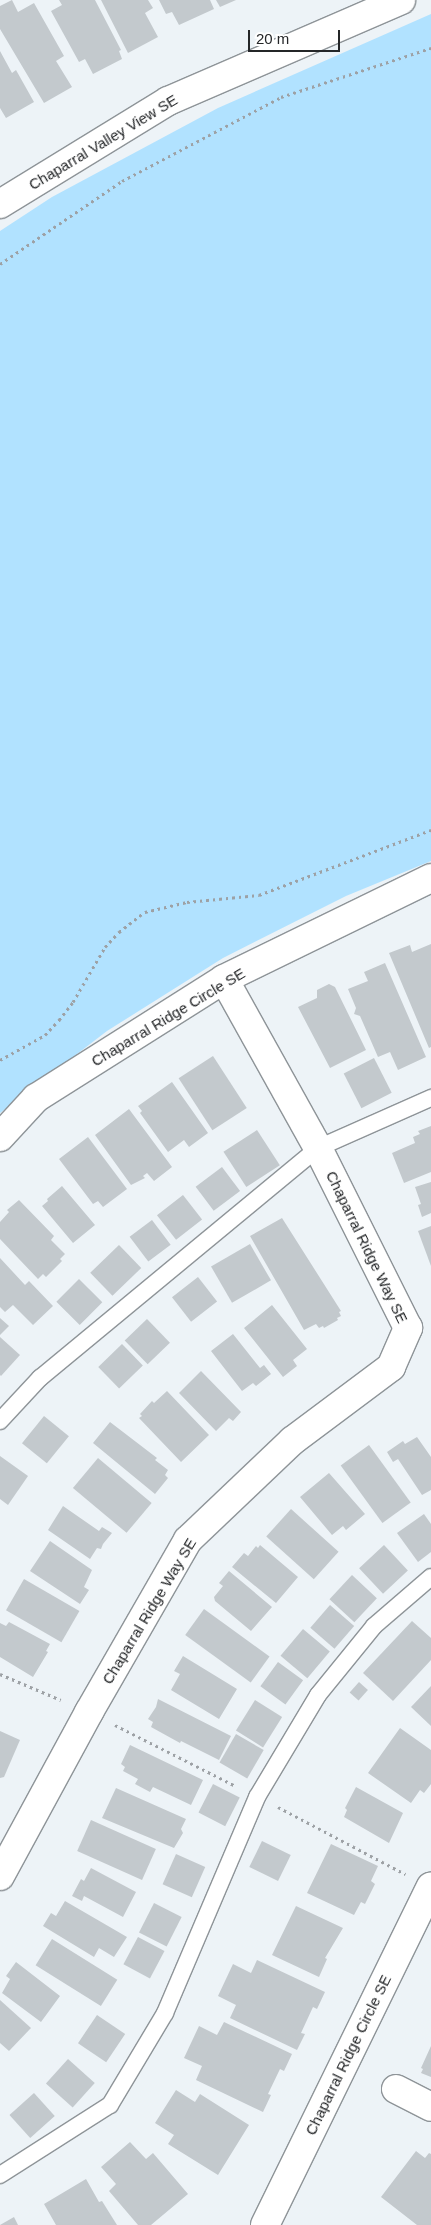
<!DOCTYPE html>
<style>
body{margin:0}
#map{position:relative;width:431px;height:2225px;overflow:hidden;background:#edf3f7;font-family:Helvetica,sans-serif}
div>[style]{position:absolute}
.green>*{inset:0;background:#b1e2ff}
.building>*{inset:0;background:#c3c9cd;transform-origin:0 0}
.path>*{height:3px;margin-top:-1.5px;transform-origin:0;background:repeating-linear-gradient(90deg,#9da1a5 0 2.5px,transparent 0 6.5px)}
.roads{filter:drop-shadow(1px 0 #8e9498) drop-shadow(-1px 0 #8e9498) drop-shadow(0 1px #8e9498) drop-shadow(0 -1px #8e9498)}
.lane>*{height:16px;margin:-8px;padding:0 8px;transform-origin:8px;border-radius:8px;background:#fff}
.street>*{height:28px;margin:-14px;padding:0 14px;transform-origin:14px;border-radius:14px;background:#fff}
span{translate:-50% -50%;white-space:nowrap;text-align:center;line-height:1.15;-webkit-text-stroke:4px #fff;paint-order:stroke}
.street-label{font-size:15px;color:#242628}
.scale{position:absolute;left:248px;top:30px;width:92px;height:22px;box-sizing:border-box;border:2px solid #242628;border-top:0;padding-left:6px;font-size:15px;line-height:18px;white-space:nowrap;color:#242628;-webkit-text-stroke:4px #fff;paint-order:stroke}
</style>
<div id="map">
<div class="green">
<div style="clip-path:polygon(431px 14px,431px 861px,346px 896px,223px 958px,107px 1031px,0 1113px,0 231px,52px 197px,218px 108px)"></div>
</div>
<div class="building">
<div style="clip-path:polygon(12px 0,18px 12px,34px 3px,64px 56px,56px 61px,72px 87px,44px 103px,0 29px,0 6px)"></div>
<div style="clip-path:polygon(59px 0,95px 0,121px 50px,119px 51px,122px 59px,93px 74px,85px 59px,79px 62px,51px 11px,62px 5px)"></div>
<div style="clip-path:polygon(101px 0,148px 0,153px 8px,145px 13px,158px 37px,128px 53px)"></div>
<div style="clip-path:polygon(159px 0,210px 0,214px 9px,179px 25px,172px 12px,166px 14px)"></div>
<div style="clip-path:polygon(216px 0,236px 0,220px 7px)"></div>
<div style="clip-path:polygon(0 51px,12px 73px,16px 70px,34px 102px,6px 118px,0 108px)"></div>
<div style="clip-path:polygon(431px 944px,431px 1047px,429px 1048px,389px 953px,410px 945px,412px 952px)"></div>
<div style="clip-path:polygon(385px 963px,426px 1057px,398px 1070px,390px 1052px,378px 1057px,360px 1016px,354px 1014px,356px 1008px,348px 989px,368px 981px,364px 972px)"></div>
<div style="clip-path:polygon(329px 984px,335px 987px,366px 1050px,330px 1068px,298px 1007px,317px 998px,317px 990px)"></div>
<div style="left:213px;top:1056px;width:62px;height:41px;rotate:57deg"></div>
<div style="left:374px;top:1058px;width:39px;height:34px;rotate:63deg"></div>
<div style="clip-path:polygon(172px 1082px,208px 1133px,189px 1147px,184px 1140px,168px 1152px,140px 1113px,142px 1111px,138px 1106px)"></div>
<div style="clip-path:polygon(129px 1109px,172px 1167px,154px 1181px,147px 1173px,143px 1176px,145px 1178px,131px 1185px,95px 1135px)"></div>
<div style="clip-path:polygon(431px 1126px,431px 1172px,404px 1183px,392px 1153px,415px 1143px,413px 1137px,420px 1134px,418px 1131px)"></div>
<div style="left:257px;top:1130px;width:42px;height:40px;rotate:57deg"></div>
<div style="clip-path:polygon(88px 1137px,127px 1189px,103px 1207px,98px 1201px,93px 1204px,59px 1159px)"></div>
<div style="left:222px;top:1167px;width:30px;height:33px;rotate:53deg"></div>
<div style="clip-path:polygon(431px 1182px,431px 1213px,422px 1217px,418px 1205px,421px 1204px,415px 1187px)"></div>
<div style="clip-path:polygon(62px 1186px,95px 1225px,73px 1243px,42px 1206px,48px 1201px,47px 1199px)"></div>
<div style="left:183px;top:1195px;width:31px;height:33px;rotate:52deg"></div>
<div style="clip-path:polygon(19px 1200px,54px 1236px,51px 1240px,65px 1254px,60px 1259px,62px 1261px,46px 1277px,43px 1274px,38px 1279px,0 1239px,0 1222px,9px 1212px,7px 1210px)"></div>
<div style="clip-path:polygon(282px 1218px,341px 1311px,339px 1312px,341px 1316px,337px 1318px,338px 1320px,324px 1328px,323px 1326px,319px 1328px,316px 1324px,304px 1330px,250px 1236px)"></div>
<div style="left:152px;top:1220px;width:31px;height:28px;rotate:53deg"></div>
<div style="clip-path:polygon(431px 1226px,431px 1266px,418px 1231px)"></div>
<div style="left:250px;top:1244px;width:42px;height:45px;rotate:60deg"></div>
<div style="left:119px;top:1245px;width:32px;height:40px;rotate:46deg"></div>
<div style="clip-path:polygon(0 1258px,25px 1285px,29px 1281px,53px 1306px,33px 1325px,13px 1305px,5px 1312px,0 1307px)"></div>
<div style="left:198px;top:1277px;width:31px;height:33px;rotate:52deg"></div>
<div style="left:79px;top:1279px;width:33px;height:32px;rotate:45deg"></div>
<div style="clip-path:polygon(272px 1305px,307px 1349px,293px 1360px,297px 1366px,283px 1377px,244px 1328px)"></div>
<div style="clip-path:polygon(0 1318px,9px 1326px,0 1335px)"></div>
<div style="left:147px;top:1319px;width:33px;height:31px;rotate:46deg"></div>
<div style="clip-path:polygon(233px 1334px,260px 1368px,264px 1365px,271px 1374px,256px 1386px,253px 1383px,242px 1391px,211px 1351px)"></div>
<div style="clip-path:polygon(0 1337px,20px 1355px,1px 1376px,0 1375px)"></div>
<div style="left:122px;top:1344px;width:30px;height:33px;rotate:46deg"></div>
<div style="clip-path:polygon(201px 1371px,241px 1412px,233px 1421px,229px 1418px,216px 1431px,179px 1393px)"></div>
<div style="clip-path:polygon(167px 1391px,209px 1435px,181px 1462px,139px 1418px,142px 1416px,140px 1414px,152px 1401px,154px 1403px)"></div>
<div style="left:44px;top:1416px;width:32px;height:35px;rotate:39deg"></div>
<div style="clip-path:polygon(110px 1422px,157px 1458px,155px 1460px,168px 1470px,165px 1475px,168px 1478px,155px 1494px,93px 1443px)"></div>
<div style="clip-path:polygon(417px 1437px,431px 1457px,431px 1490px,422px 1495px,398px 1459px,393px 1462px,387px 1452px,403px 1441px,405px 1444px)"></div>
<div style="left:369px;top:1445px;width:71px;height:35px;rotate:54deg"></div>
<div style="clip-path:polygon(0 1456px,28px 1476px,8px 1505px,0 1499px)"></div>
<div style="left:98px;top:1458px;width:70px;height:39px;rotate:40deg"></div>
<div style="clip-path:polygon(329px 1473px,365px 1514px,346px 1530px,343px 1526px,332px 1535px,300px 1497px)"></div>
<div style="clip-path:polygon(63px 1506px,99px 1531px,102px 1527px,112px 1533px,103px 1544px,101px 1549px,97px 1548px,90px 1559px,48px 1530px)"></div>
<div style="left:291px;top:1509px;width:64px;height:37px;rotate:42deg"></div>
<div style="clip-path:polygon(424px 1514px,431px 1524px,431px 1552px,418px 1562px,397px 1533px)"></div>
<div style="clip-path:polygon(50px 1541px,92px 1570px,84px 1587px,89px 1590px,80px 1604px,30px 1571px)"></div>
<div style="clip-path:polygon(260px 1545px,298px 1577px,276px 1603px,232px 1567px,244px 1553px,248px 1556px,256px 1546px,258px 1548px)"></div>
<div style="left:384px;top:1545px;width:35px;height:34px;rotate:47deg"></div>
<div style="clip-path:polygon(229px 1571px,272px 1607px,251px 1631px,215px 1601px,214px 1597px,223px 1586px,219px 1583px)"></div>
<div style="left:352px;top:1575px;width:34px;height:33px;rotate:43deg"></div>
<div style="left:24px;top:1579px;width:64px;height:36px;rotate:30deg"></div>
<div style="left:330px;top:1605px;width:32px;height:30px;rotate:41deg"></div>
<div style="left:204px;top:1609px;width:81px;height:32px;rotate:36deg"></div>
<div style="clip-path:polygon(412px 1621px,431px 1638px,431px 1660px,393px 1701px,363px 1673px)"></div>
<div style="clip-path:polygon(9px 1622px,50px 1644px,46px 1651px,48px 1652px,33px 1677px,0 1657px,0 1623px,6px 1626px)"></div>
<div style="left:303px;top:1629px;width:35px;height:35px;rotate:40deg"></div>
<div style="clip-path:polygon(183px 1656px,237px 1689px,219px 1719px,171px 1690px,180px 1674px,174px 1671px)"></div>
<div style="left:278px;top:1662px;width:31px;height:30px;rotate:36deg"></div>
<div style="left:359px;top:1682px;width:12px;height:14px;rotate:42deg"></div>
<div style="clip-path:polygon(431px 1686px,431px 1726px,411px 1707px)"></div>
<div style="clip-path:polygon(158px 1699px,231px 1736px,219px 1760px,181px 1741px,180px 1743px,151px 1727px,153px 1722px,148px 1719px,156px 1707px)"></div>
<div style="left:255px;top:1700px;width:32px;height:36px;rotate:32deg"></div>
<div style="clip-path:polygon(400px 1728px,431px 1750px,431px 1784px,424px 1793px,420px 1790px,411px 1803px,368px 1773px)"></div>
<div style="clip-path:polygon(0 1731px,20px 1740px,4px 1777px,0 1778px)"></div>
<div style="left:236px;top:1734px;width:32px;height:33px;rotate:30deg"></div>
<div style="clip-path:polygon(130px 1745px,203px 1780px,191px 1805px,153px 1787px,150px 1792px,135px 1784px,138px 1779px,123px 1771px,125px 1767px,121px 1764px)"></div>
<div style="left:213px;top:1784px;width:30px;height:32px;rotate:27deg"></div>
<div style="clip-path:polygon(356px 1787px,403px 1813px,389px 1843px,344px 1817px,347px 1810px,345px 1808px)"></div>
<div style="clip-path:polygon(116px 1788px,186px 1819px,181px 1829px,183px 1833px,174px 1848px,102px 1818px)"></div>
<div style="left:91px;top:1820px;width:71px;height:34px;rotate:24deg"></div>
<div style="left:262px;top:1841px;width:32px;height:29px;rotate:26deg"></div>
<div style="clip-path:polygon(331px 1844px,378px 1866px,371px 1881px,375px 1884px,365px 1904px,361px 1902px,354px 1915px,307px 1893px)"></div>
<div style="left:176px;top:1854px;width:32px;height:33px;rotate:24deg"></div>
<div style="clip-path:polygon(91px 1868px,136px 1892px,123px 1917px,84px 1896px,82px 1901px,72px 1896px,81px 1879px,84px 1881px)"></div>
<div style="clip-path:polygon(65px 1901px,127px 1937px,114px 1957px,99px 1948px,94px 1957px,43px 1926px,51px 1913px,56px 1916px)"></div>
<div style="left:154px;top:1903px;width:31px;height:33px;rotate:27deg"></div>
<div style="clip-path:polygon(296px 1906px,343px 1928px,325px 1958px,327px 1959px,319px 1977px,272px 1955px)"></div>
<div style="left:138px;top:1937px;width:30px;height:31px;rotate:28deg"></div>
<div style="left:52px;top:1939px;width:77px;height:31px;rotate:32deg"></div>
<div style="clip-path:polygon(257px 1960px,325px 1992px,317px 2009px,313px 2007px,301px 2033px,305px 2034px,297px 2050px,230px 2018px,236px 2005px,218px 1996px,233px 1964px,251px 1973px)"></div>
<div style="clip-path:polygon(16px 1962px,60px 1996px,41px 2022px,2px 1993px,10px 1979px,6px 1976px)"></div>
<div style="clip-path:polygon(0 2000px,31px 2028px,9px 2051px,0 2043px)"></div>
<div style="left:97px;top:2015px;width:34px;height:34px;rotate:34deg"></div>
<div style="clip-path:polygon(224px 2022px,292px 2054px,284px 2071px,280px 2069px,268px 2094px,271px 2095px,263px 2112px,196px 2080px,202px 2066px,184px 2058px,199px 2026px,217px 2035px)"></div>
<div style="clip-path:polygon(431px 2046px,431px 2077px,421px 2073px,423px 2069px,421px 2068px)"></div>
<div style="left:68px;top:2059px;width:36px;height:33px;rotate:42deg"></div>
<div style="clip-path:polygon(176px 2090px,195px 2102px,200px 2094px,249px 2125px,218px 2175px,168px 2144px,174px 2135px,155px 2123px)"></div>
<div style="left:34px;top:2093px;width:31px;height:33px;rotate:48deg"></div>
<div style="clip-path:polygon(130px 2142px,146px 2159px,153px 2153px,188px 2194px,151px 2225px,138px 2225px,109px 2191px,116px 2184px,101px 2167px)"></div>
<div style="clip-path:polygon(416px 2151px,425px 2158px,429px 2153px,431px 2154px,431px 2225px,417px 2225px,381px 2197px)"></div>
<div style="clip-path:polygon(86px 2179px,99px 2202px,102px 2201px,117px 2225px,56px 2225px,44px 2204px)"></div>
<div style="clip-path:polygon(14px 2217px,18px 2225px,0 2225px)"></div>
</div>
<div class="path">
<div style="left:0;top:264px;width:148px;rotate:-34.2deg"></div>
<div style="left:122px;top:181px;width:180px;rotate:-27.8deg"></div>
<div style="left:281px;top:97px;width:158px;rotate:-18.1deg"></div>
<div style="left:0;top:1060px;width:51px;rotate:-29.1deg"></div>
<div style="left:45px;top:1035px;width:21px;rotate:-47deg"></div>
<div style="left:59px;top:1020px;width:23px;rotate:-52deg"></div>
<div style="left:73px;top:1002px;width:64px;rotate:-59.8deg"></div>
<div style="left:105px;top:947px;width:21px;rotate:-47deg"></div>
<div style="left:119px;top:932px;width:33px;rotate:-38deg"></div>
<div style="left:145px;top:912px;width:43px;rotate:-13.4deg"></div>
<div style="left:187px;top:902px;width:72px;rotate:-5.6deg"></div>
<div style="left:259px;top:895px;width:184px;rotate:-20.7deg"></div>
<div style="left:0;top:1674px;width:66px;rotate:23.1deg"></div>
<div style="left:115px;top:1725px;width:136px;rotate:26.8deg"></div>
<div style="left:278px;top:1807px;width:144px;rotate:27.8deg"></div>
</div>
<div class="roads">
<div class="lane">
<div style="left:0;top:1421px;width:59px;rotate:-47.1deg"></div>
<div style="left:40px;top:1378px;width:361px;rotate:-39.6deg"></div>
<div style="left:318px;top:1148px;width:124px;rotate:-23.9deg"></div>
<div style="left:0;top:2175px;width:130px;rotate:-32.5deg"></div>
<div style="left:110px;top:2105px;width:107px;rotate:-59.1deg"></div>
<div style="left:165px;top:2013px;width:235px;rotate:-66.9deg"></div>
<div style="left:257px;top:1797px;width:119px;rotate:-59.1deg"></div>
<div style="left:318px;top:1695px;width:89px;rotate:-50.9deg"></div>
<div style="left:374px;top:1626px;width:75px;rotate:-40.7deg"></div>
</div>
<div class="street">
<div style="left:0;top:204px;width:197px;rotate:-31.5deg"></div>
<div style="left:168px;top:101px;width:254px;rotate:-23.4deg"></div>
<div style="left:0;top:1137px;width:53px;rotate:-47.3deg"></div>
<div style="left:36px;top:1098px;width:222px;rotate:-32.3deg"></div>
<div style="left:224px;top:979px;width:230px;rotate:-26deg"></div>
<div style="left:0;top:1876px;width:187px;rotate:-61.5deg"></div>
<div style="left:89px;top:1712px;width:198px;rotate:-60.1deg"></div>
<div style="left:188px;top:1540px;width:144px;rotate:-43.6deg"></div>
<div style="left:292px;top:1441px;width:124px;rotate:-36.8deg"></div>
<div style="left:391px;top:1367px;width:43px;rotate:-66.4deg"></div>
<div style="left:408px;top:1328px;width:201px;rotate:-116.6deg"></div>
<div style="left:318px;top:1148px;width:193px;rotate:-119.1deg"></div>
<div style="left:396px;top:2089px;width:39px;rotate:27deg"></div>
<div style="left:265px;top:2225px;width:377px;rotate:-63.9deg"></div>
</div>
</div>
<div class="street-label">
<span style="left:103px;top:142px;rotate:-31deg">Chaparral Valley View SE</span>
<span style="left:168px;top:1017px;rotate:-31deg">Chaparral Ridge Circle SE</span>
<span style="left:367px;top:1247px;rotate:64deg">Chaparral Ridge Way SE</span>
<span style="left:149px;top:1611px;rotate:-59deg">Chaparral Ridge Way SE</span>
<span style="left:348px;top:2055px;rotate:-64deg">Chaparral Ridge Circle SE</span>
</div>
<div class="scale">20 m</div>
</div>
